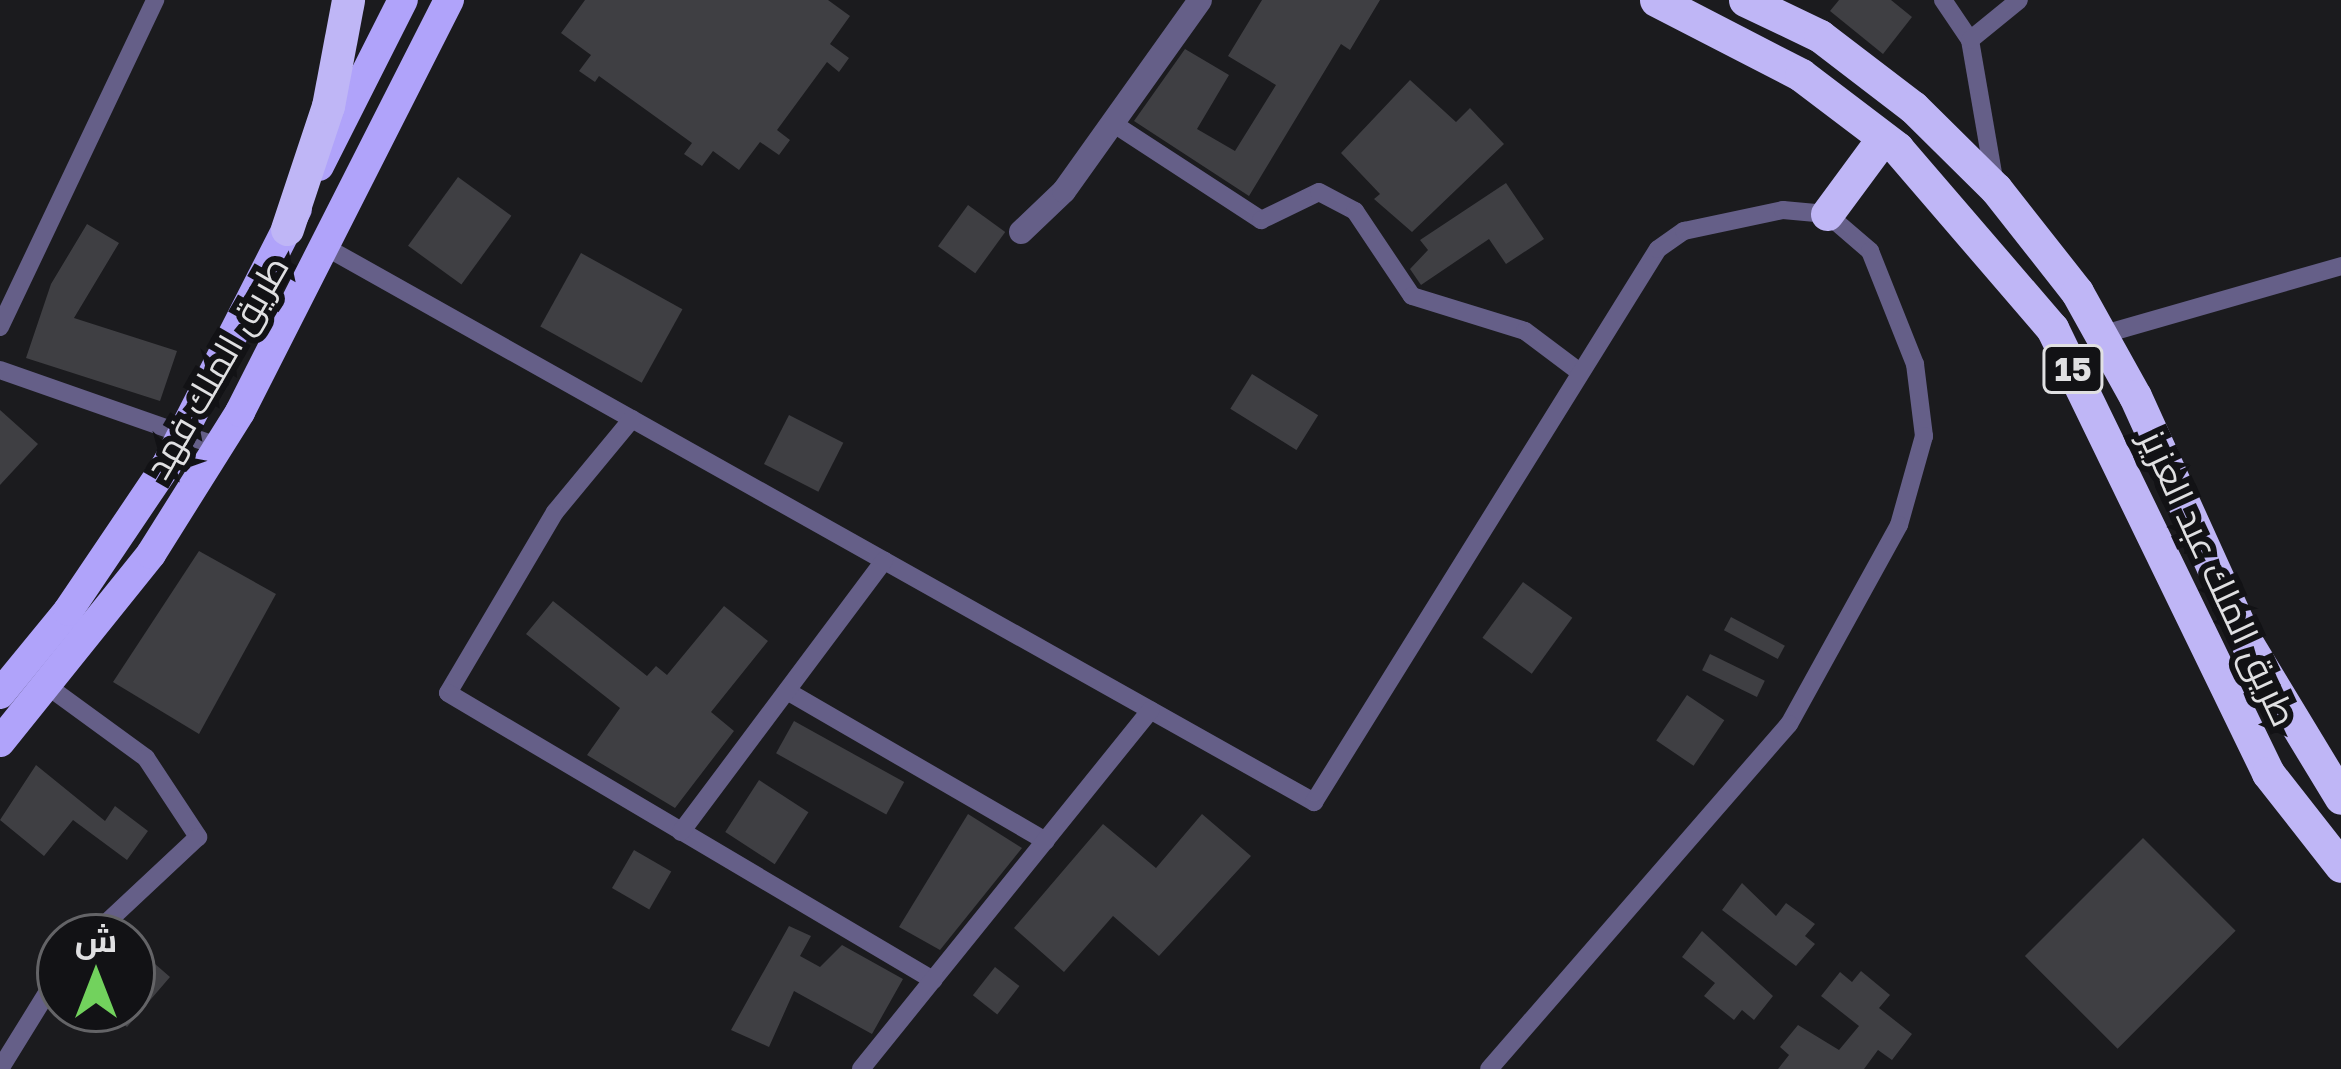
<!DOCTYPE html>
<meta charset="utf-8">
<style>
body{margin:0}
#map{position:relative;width:2341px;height:1069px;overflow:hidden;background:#1b1b1e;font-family:"Golos Text",Cairo,sans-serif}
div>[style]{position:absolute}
.building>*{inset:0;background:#3f3f43;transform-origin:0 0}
.minor>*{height:18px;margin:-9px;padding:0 9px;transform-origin:9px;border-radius:9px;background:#655f88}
.tertiary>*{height:24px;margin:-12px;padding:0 12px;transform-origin:12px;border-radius:12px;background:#655f88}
.primary>*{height:30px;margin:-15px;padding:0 15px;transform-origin:15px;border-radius:15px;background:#b0a3fa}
.trunk>*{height:33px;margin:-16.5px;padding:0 16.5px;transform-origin:16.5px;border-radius:16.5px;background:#bfb6f6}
span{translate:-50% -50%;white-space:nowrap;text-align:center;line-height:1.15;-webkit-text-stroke:12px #121215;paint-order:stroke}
.shield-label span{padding:3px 9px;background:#121215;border:3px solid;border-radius:9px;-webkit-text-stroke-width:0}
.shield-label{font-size:33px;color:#e0e0e2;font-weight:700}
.street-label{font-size:36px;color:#e0e0e2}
.north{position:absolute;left:36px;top:913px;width:120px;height:120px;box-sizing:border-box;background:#121215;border:3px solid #646467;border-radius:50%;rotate:0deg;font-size:33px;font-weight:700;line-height:48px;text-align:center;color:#e0e0e2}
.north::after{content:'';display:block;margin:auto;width:42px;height:54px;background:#72d25d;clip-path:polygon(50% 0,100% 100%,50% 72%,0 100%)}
</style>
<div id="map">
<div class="building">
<div style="clip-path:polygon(585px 0,828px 0,850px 16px,830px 44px,849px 58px,839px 72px,827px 62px,777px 130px,790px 140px,779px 155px,760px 142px,739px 170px,713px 151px,702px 166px,684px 154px,692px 143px,599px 76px,595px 82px,579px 71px,591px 55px,561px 33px)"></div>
<div style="clip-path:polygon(1262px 0,1380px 0,1350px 50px,1341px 44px,1249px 196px,1134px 121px,1185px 49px,1229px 75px,1197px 129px,1235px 151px,1276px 85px,1228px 56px)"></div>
<div style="clip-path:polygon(1839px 0,1891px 0,1912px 17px,1883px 54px,1830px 11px)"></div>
<div style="clip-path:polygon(1410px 80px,1456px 122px,1470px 108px,1504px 144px,1412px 232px,1374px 199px,1380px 194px,1341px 153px)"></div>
<div style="left:458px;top:177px;width:66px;height:85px;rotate:36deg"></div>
<div style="clip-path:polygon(1506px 183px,1544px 239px,1506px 264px,1489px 239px,1421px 285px,1410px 269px,1428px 250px,1420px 240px)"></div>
<div style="left:968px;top:205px;width:46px;height:51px;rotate:36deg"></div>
<div style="clip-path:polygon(87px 224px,119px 243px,74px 318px,177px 351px,160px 401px,26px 358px,51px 284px)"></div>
<div style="left:581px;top:253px;width:116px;height:84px;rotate:29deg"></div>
<div style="left:1252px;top:374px;width:78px;height:41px;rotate:32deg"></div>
<div style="clip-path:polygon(0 410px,38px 444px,0 485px)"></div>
<div style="left:789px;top:415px;width:61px;height:55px;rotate:27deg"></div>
<div style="clip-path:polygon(199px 551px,276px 594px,199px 734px,113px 682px)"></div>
<div style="left:1523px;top:582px;width:61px;height:69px;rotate:36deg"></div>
<div style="clip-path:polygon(553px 601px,647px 676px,656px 666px,667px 675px,724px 606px,768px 641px,711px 712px,734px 731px,675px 808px,587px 755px,620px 708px,526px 634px)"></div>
<div style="left:1731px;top:617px;width:61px;height:15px;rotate:28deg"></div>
<div style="left:1710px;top:654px;width:61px;height:18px;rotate:26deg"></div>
<div style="left:1687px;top:695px;width:45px;height:55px;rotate:34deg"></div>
<div style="left:794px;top:721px;width:126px;height:37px;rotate:29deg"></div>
<div style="clip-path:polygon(36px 765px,105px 821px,115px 806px,148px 831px,127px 860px,73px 820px,44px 856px,0 820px)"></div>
<div style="left:759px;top:780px;width:59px;height:62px;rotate:33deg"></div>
<div style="clip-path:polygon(968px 814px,1022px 848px,940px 950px,899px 927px)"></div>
<div style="clip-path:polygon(1202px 814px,1251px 856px,1159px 956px,1113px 916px,1064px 972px,1014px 928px,1103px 824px,1156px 868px)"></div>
<div style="left:2143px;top:838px;width:131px;height:167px;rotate:45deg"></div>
<div style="left:634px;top:850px;width:43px;height:44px;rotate:30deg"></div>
<div style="clip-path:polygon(1742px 883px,1776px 916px,1786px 903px,1815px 924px,1805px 936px,1815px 944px,1796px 966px,1722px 910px)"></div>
<div style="clip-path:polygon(789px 926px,811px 936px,800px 956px,820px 967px,842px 945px,903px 979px,872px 1034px,794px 991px,769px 1047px,731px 1030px)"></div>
<div style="clip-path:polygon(1702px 931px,1773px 996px,1754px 1020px,1742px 1010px,1734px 1020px,1704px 996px,1715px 983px,1682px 957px)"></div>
<div style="clip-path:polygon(132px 944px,170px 977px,127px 1027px,106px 1009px,132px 1009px)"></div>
<div style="left:995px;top:967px;width:31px;height:36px;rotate:38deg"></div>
<div style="clip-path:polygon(1861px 971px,1890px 995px,1879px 1008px,1912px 1034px,1892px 1060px,1878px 1050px,1864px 1069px,1778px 1069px,1789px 1055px,1780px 1047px,1798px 1025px,1839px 1050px,1859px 1026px,1821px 996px,1840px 972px,1852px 982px)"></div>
</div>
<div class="minor">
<div style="left:1943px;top:0;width:48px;rotate:56deg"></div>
<div style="left:1970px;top:40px;width:146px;rotate:80.2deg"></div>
<div style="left:1970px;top:40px;width:63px;rotate:-39.2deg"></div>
<div style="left:1114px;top:124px;width:176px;rotate:33.1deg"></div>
<div style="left:1261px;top:220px;width:64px;rotate:-25.8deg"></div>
<div style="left:1319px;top:192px;width:41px;rotate:27.8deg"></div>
<div style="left:1355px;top:211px;width:102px;rotate:56.2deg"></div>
<div style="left:1412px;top:296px;width:118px;rotate:17.2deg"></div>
<div style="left:1525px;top:331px;width:65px;rotate:36.9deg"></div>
<div style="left:329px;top:249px;width:1130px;rotate:29.31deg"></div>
<div style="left:1314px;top:802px;width:651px;rotate:-58.12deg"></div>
<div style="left:1658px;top:249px;width:32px;rotate:-35deg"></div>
<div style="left:1684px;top:231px;width:101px;rotate:-12deg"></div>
<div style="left:1783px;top:210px;width:44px;rotate:5.2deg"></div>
<div style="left:1827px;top:214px;width:57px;rotate:40.7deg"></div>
<div style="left:1870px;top:251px;width:122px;rotate:68.3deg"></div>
<div style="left:1915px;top:364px;width:73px;rotate:82.9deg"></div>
<div style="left:1924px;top:436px;width:92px;rotate:105.7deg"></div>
<div style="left:1899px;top:525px;width:227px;rotate:118.9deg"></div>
<div style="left:1789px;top:724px;width:457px;rotate:131deg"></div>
<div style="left:0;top:327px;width:362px;rotate:-64.6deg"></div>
<div style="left:2101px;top:335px;width:250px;rotate:-16deg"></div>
<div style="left:0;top:370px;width:230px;rotate:19.3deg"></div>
<div style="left:632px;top:419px;width:121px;rotate:129.6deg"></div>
<div style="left:555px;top:512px;width:210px;rotate:120.6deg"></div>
<div style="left:448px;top:693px;width:564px;rotate:30.62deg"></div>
<div style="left:46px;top:685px;width:124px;rotate:36.1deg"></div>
<div style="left:146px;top:758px;width:95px;rotate:56.6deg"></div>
<div style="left:198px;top:837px;width:146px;rotate:136.9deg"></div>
<div style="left:787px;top:691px;width:299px;rotate:30.1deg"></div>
<div style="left:681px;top:832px;width:339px;rotate:-53.2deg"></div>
<div style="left:0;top:1069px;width:114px;rotate:-58.3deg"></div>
<div style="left:861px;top:1069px;width:461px;rotate:-51.1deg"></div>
</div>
<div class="tertiary">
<div style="left:1021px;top:232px;width:59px;rotate:-43.6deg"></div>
<div style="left:1064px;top:191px;width:234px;rotate:-54.5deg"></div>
</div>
<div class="primary">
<div style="left:319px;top:166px;width:186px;rotate:-63.2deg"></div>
<div style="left:0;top:694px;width:107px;rotate:-50.7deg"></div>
<div style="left:68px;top:611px;width:177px;rotate:-56deg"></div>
<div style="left:167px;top:464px;width:286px;rotate:-63deg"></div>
<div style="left:0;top:742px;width:241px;rotate:-51.2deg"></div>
<div style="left:151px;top:554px;width:168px;rotate:-57.9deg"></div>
<div style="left:240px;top:412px;width:462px;rotate:-63.1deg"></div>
</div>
<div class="trunk">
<div style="left:1656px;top:0;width:163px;rotate:27.3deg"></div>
<div style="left:1801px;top:75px;width:121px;rotate:37.2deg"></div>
<div style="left:1897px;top:148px;width:238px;rotate:49.3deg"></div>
<div style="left:2052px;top:328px;width:495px;rotate:64.1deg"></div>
<div style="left:2268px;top:773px;width:118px;rotate:51.9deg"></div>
<div style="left:1745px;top:0;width:83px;rotate:25.6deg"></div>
<div style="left:1820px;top:36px;width:117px;rotate:37.4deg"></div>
<div style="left:1913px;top:107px;width:117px;rotate:44.7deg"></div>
<div style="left:1996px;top:189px;width:131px;rotate:51.8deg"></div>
<div style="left:2077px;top:292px;width:119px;rotate:60.9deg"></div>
<div style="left:2135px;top:396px;width:271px;rotate:65.6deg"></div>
<div style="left:2247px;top:643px;width:181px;rotate:58.8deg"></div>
<div style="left:1827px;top:214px;width:94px;rotate:-53.6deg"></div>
<div style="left:287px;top:229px;width:130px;rotate:-71.6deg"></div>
<div style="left:328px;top:106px;width:108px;rotate:-79.3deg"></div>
</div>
<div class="shield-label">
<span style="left:2073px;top:369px">15</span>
</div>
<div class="street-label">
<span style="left:216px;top:367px;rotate:-60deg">طريق الملك فهد</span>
<span style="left:2219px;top:578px;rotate:65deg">طريق الملك عبد العزيز</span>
</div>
<div class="north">ش</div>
</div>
